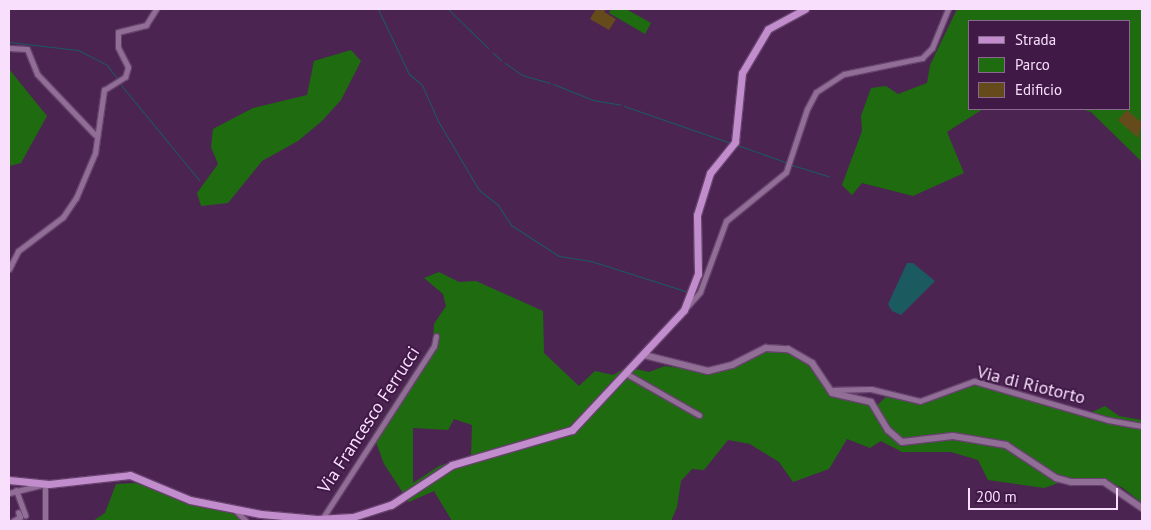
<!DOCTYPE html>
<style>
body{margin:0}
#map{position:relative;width:1151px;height:530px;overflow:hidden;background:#4b2452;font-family:"PT Sans",sans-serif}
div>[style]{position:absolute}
.green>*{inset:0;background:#1e6c0f}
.water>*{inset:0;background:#1b5b5f}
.stream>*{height:1px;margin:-0.5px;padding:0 0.5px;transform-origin:0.5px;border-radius:0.5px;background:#1b5b5f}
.building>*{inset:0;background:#654b1b}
.roads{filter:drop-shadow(1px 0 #67426d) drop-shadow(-1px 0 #67426d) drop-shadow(0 1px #67426d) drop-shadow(0 -1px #67426d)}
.minor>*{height:5px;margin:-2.5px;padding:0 2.5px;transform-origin:2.5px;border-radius:2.5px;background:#906e96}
.tertiary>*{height:6px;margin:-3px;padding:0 3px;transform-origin:3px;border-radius:3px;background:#906e96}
.secondary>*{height:7px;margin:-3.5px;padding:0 3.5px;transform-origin:3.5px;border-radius:3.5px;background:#c28dcc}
span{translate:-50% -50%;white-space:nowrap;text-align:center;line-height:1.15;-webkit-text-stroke:4px #401947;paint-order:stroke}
.street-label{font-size:18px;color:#f8e0fc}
.frame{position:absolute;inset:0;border:10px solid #f8e0fc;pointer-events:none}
.legend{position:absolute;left:968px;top:20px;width:162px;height:90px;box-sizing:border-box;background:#401947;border:1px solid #8a698f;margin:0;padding:6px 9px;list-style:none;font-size:15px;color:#f8e0fc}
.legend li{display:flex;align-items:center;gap:10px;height:25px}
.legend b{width:25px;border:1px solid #8a698f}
.scale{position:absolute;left:968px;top:488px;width:150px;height:22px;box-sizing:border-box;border:2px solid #f8e0fc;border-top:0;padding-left:6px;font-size:15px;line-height:18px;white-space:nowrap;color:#f8e0fc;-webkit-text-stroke:4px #401947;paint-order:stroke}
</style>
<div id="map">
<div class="green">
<div style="clip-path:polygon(611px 9px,626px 9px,651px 23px,645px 34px,609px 13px)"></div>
<div style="clip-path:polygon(957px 9px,1142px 9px,1142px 162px,1091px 112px,1081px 109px,1130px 109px,1130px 21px,970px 21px,970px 109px,983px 109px,947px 132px,964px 173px,913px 196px,862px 183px,852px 195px,842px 185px,862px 131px,861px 116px,871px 88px,886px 86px,898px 94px,927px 83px,930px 65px)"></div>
<div style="clip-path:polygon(351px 50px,361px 61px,341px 100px,322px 121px,298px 141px,262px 161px,228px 203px,201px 206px,197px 193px,218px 164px,211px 147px,213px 129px,253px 108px,307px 95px,314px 61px)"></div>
<div style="clip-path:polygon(9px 69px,47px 116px,21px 163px,9px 166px)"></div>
<div style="clip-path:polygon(evenodd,439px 272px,459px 282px,476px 281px,543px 311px,544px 353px,579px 386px,595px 371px,613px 375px,627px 367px,649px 372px,665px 366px,707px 372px,767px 350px,784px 350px,813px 367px,831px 396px,866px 402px,874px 408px,886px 397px,920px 404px,970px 384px,1086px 415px,1105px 406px,1119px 416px,1142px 420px,1142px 503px,1123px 488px,1103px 479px,1073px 478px,1044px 488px,988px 480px,978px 460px,951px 452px,902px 452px,881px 441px,870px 448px,847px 439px,829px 469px,793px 482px,779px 462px,750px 444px,728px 440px,704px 470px,692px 469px,681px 481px,677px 507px,671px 521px,452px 521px,434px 491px,409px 502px,384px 464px,373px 434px,433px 342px,434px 324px,446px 306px,443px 294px,424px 278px,439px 272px,454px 419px,472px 425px,471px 455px,439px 466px,413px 483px,413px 428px,448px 430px,454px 419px)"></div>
<div style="clip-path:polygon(135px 483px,233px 513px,243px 521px,93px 521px,105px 513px,116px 484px)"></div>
</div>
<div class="water">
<div style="clip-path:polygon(907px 263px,913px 263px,935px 281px,901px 315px,892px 311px,888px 304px)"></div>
</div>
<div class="stream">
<div style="left:378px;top:9px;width:72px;rotate:64.5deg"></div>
<div style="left:409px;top:74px;width:17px;rotate:40deg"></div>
<div style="left:422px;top:85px;width:39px;rotate:66deg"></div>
<div style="left:438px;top:121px;width:80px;rotate:59.3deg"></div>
<div style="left:479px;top:190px;width:24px;rotate:38deg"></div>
<div style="left:498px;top:205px;width:24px;rotate:57deg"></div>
<div style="left:511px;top:225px;width:57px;rotate:32.9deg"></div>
<div style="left:559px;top:256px;width:32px;rotate:9deg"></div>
<div style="left:591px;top:261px;width:102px;rotate:17.7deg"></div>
<div style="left:448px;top:9px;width:56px;rotate:44.3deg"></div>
<div style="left:9px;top:42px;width:69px;rotate:6.6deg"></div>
<div style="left:78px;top:50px;width:31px;rotate:27deg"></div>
<div style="left:106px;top:64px;width:18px;rotate:52deg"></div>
<div style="left:493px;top:53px;width:11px;rotate:41deg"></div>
<div style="left:505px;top:63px;width:21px;rotate:35deg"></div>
<div style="left:522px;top:75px;width:29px;rotate:16deg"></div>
<div style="left:553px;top:84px;width:43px;rotate:21.8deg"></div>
<div style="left:593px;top:100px;width:28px;rotate:10deg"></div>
<div style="left:121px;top:85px;width:123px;rotate:50.6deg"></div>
<div style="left:624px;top:106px;width:113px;rotate:19.1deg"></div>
<div style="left:737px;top:145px;width:54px;rotate:19.4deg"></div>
<div style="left:792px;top:165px;width:39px;rotate:17deg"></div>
</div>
<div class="building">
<div style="clip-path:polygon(596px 9px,606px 9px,604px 12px,616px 19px,609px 30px,590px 19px)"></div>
<div style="clip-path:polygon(1127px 110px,1142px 123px,1138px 138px,1118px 120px)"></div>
</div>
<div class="roads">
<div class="minor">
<div style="left:9px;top:48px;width:18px;rotate:3deg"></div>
<div style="left:27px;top:49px;width:27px;rotate:68deg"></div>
<div style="left:37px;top:74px;width:84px;rotate:46.4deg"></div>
<div style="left:9px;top:269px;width:20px;rotate:-63deg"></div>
<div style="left:18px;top:251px;width:56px;rotate:-37.1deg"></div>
<div style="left:63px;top:217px;width:23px;rotate:-56deg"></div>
<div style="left:76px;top:198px;width:49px;rotate:-67.1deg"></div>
<div style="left:95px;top:153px;width:64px;rotate:-81.9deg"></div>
<div style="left:104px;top:90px;width:25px;rotate:-32deg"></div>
<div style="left:125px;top:77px;width:10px;rotate:-73deg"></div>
<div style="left:128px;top:67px;width:22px;rotate:-117deg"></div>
<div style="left:118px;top:47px;width:15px;rotate:-90deg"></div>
<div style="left:118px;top:32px;width:29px;rotate:-14deg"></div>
<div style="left:146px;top:25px;width:19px;rotate:-58deg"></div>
<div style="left:684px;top:310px;width:24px;rotate:-48deg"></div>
<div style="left:700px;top:292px;width:76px;rotate:-69.9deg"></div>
<div style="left:726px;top:221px;width:77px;rotate:-39.2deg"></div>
<div style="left:786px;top:172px;width:66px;rotate:-71.6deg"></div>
<div style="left:807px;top:109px;width:19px;rotate:-62deg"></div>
<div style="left:816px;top:92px;width:33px;rotate:-33deg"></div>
<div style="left:844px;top:74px;width:80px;rotate:-11.6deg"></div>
<div style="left:922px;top:58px;width:14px;rotate:-45deg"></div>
<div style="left:932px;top:48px;width:42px;rotate:-67.7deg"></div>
<div style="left:627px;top:374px;width:83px;rotate:29.7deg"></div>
<div style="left:829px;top:390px;width:42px;rotate:-1.4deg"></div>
<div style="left:871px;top:389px;width:50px;rotate:13.8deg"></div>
<div style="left:920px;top:401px;width:58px;rotate:-20.3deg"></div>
<div style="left:974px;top:381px;width:140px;rotate:16.2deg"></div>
<div style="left:1108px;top:420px;width:35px;rotate:10deg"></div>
<div style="left:16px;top:490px;width:27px;rotate:70deg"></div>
<div style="left:9px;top:493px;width:37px;rotate:-14deg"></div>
<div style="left:45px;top:484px;width:37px;rotate:90deg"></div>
<div style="left:234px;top:509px;width:17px;rotate:45deg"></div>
<div style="left:322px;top:519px;width:206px;rotate:-57.1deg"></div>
<div style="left:434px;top:346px;width:10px;rotate:-79deg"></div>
<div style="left:13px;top:521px;width:8px;rotate:-30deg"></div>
<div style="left:20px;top:517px;width:5px;rotate:-112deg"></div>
</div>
<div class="tertiary">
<div style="left:644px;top:355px;width:66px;rotate:14deg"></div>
<div style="left:708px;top:371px;width:25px;rotate:-14deg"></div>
<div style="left:732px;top:365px;width:38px;rotate:-27deg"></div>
<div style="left:766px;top:348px;width:22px;rotate:3deg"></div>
<div style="left:788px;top:349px;width:28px;rotate:30deg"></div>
<div style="left:812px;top:363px;width:36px;rotate:56deg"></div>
<div style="left:832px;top:393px;width:40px;rotate:13deg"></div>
<div style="left:871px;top:402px;width:33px;rotate:59deg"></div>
<div style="left:888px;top:430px;width:18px;rotate:41deg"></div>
<div style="left:902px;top:442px;width:51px;rotate:-6.7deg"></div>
<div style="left:953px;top:436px;width:54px;rotate:9.6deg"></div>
<div style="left:1006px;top:445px;width:60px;rotate:33.4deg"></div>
<div style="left:1056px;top:478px;width:16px;rotate:15deg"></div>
<div style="left:1071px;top:482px;width:33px"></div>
<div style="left:1104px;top:482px;width:46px;rotate:34.4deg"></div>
</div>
<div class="secondary">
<div style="left:9px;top:480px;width:40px;rotate:5.7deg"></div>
<div style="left:49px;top:484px;width:81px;rotate:-6.3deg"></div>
<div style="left:130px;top:475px;width:65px;rotate:22.6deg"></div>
<div style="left:190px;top:500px;width:72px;rotate:11.2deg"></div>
<div style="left:261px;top:514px;width:56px;rotate:5.1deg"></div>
<div style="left:317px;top:519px;width:36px;rotate:-3deg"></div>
<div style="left:353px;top:517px;width:40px;rotate:-18deg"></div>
<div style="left:391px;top:505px;width:73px;rotate:-33.3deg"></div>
<div style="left:452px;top:465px;width:125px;rotate:-16.3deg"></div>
<div style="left:572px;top:430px;width:164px;rotate:-47deg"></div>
<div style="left:684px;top:310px;width:39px;rotate:-69deg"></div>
<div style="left:698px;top:274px;width:59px;rotate:-91deg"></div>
<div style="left:697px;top:215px;width:44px;rotate:-72.8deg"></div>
<div style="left:710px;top:173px;width:40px;rotate:-51deg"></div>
<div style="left:735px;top:142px;width:69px;rotate:-84.2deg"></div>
<div style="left:742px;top:73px;width:51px;rotate:-59.4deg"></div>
<div style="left:768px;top:29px;width:42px;rotate:-28.4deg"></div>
</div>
</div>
<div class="street-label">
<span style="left:1031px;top:385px;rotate:14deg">Via di Riotorto</span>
<span style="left:369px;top:420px;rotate:-57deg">Via Francesco Ferrucci</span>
</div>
<div class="frame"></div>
<ul class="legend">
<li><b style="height:6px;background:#c28dcc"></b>Strada</li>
<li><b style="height:14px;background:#1e6c0f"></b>Parco</li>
<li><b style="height:14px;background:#654b1b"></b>Edificio</li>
</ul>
<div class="scale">200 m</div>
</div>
